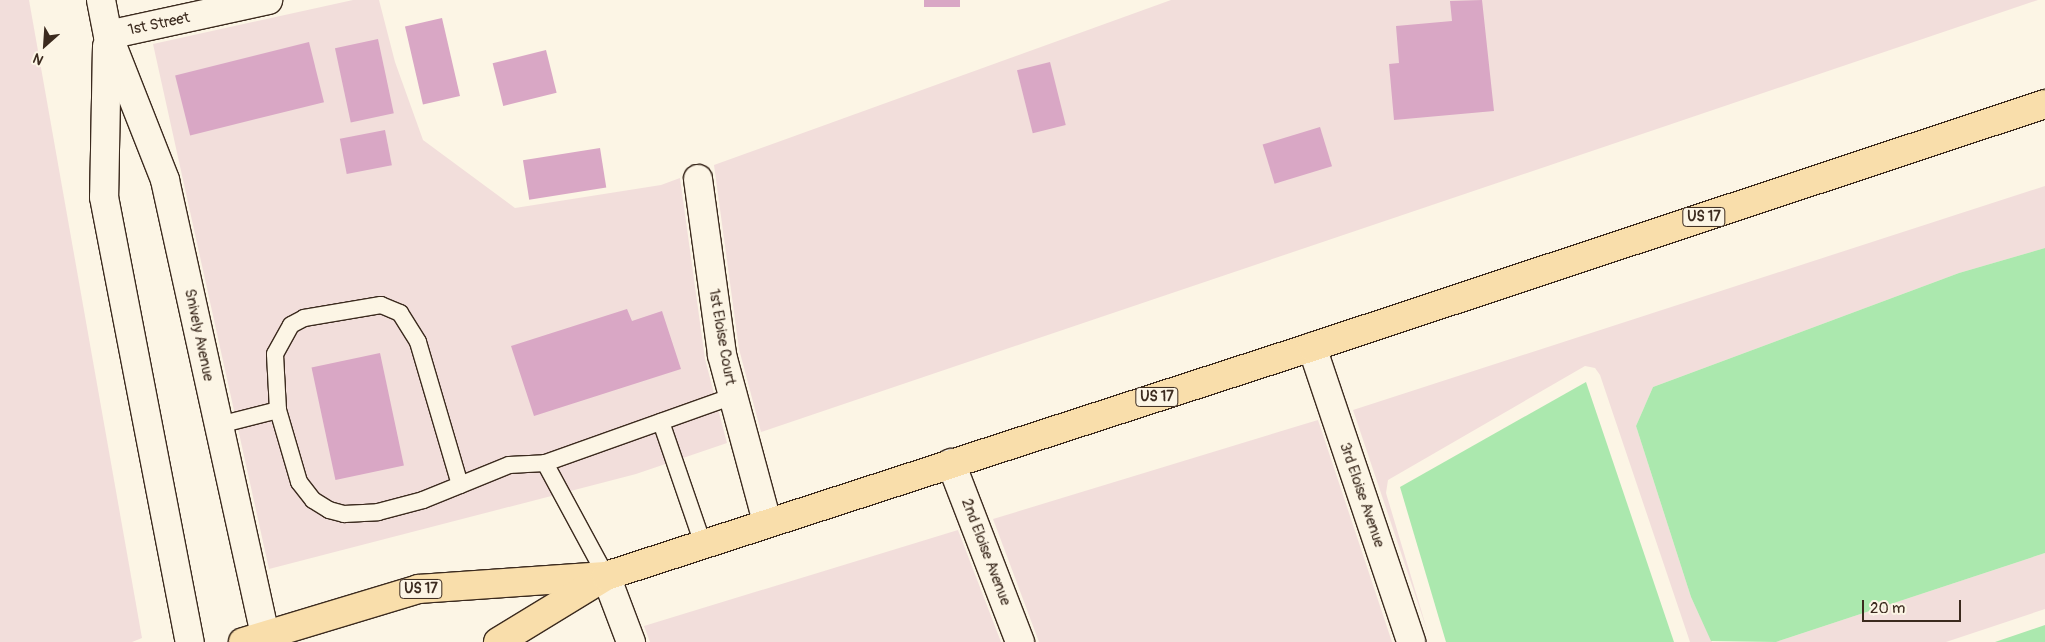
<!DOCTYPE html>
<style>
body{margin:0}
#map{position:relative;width:2045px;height:642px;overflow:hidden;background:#fcf5e5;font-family:Pangolin,sans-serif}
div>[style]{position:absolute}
.built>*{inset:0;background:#f2dedb}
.green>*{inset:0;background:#abe8ae}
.building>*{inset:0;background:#d9a7c5;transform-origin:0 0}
.roads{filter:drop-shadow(1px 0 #3b2a1e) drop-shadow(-1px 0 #3b2a1e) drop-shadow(0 1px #3b2a1e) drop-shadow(0 -1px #3b2a1e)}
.lane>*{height:16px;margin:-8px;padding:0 8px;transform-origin:8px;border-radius:8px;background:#fcf5e5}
.street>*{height:28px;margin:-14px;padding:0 14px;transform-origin:14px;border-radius:14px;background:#fcf5e5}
.secondary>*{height:28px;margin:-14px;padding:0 14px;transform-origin:14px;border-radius:14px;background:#fcf5e5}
.highway>*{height:28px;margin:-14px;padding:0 14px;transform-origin:14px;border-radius:14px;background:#f9deab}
span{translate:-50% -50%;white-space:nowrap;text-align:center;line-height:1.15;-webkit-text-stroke:4px #fcf5e5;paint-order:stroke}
.shield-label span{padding:1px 4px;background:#fcf5e5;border:1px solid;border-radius:4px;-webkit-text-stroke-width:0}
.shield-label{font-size:14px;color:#3b2a1e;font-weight:700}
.street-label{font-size:15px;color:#3b2a1e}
.north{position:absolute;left:20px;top:20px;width:50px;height:50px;-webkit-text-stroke:4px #fcf5e5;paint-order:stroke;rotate:206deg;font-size:14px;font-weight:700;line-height:20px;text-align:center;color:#3b2a1e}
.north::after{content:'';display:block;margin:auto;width:18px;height:22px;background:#3b2a1e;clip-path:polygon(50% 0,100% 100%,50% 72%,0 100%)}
.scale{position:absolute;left:1862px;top:600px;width:99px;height:22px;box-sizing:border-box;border:2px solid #3b2a1e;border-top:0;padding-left:6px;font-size:15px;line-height:18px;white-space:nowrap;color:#3b2a1e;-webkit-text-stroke:4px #fcf5e5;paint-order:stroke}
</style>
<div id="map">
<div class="built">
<div style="clip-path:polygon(0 0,29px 0,142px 638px,132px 642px,0 642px)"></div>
<div style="clip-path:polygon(353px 0,379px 0,395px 62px,423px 140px,515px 208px,661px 185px,680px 178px,705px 359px,727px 443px,636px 474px,269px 569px,153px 44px)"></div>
<div style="clip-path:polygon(1171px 0,2038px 0,761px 432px,739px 349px,714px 165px)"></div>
<div style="clip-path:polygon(2045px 186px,2045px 248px,1959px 273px,1653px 387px,1636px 426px,1691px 597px,1712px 642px,1690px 642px,1600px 375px,1595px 368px,1585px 366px,1388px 480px,1386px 493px,1428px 633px,1353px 410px)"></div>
<div style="clip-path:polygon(1318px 420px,1392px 642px,1039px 642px,993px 519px)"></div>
<div style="clip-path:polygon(958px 530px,1001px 642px,650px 642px,644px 626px)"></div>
<div style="clip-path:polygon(2045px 553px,2045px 609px,1946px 642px,1776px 642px)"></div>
</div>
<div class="green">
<div style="clip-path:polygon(2045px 248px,2045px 553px,1776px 642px,1711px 641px,1691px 597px,1636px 426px,1653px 387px,1959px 273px)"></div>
<div style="clip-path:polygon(1586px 382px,1674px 642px,1446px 642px,1400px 487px)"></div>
<div style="clip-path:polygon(2045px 625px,2045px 642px,1995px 642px)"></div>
</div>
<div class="building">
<div style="left:924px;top:0;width:36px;height:7px"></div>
<div style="clip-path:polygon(1482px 0,1494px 111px,1394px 120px,1389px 64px,1399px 63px,1396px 26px,1452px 21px,1450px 1px)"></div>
<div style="left:442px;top:18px;width:80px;height:38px;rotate:77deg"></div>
<div style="left:378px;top:39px;width:76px;height:44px;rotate:78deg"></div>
<div style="left:309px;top:42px;width:62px;height:138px;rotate:76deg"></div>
<div style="left:546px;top:50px;width:44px;height:55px;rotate:76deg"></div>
<div style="left:1050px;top:62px;width:65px;height:34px;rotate:76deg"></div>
<div style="left:1320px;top:127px;width:41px;height:60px;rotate:73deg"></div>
<div style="left:385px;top:130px;width:36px;height:46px;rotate:79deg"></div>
<div style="left:600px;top:148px;width:40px;height:78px;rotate:81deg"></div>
<div style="clip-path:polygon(627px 309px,632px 321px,662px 311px,681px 369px,534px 416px,511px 346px)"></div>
<div style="left:380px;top:353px;width:115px;height:70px;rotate:78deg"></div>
</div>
<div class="roads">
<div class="lane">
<div style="left:278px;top:410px;width:75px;rotate:73.7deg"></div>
<div style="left:299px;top:482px;width:23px;rotate:52deg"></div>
<div style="left:313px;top:500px;width:19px;rotate:32deg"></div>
<div style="left:329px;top:510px;width:16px;rotate:15deg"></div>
<div style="left:344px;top:514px;width:34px;rotate:-3deg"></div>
<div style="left:378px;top:512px;width:47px;rotate:-14.9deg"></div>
<div style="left:423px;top:500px;width:40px;rotate:-22deg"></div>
<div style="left:661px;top:422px;width:129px;rotate:71deg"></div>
<div style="left:219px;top:425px;width:61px;rotate:-14.3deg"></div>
<div style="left:278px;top:410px;width:56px;rotate:-93.1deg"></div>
<div style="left:275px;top:354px;width:33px;rotate:-61deg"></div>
<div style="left:291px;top:325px;width:15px;rotate:-28deg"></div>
<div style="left:304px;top:318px;width:78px;rotate:-9.6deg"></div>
<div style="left:381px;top:305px;width:21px;rotate:23deg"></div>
<div style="left:400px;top:313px;width:34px;rotate:58deg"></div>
<div style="left:418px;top:342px;width:149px;rotate:73.6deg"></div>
<div style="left:460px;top:485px;width:53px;rotate:-22.2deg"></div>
<div style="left:509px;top:465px;width:36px;rotate:-3deg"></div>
<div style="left:545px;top:463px;width:200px;rotate:-19.6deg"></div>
<div style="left:545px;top:463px;width:128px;rotate:61.6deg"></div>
</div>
<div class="street">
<div style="left:108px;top:35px;width:164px;rotate:-12.3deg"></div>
<div style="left:698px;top:179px;width:178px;rotate:82.2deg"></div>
<div style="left:722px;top:355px;width:173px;rotate:74.9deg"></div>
<div style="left:1312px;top:347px;width:311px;rotate:71.4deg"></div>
<div style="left:951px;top:463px;width:192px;rotate:68.9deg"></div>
<div style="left:606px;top:576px;width:71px;rotate:69.3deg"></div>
</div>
<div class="secondary">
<div style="left:101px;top:0;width:36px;rotate:79deg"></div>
<div style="left:108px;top:35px;width:156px;rotate:68.5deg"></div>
<div style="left:165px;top:180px;width:473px;rotate:77.6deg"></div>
<div style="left:107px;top:46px;width:151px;rotate:91.1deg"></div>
<div style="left:104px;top:197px;width:453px;rotate:79.1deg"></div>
</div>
<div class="highway">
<div style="left:243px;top:642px;width:183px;rotate:-16.8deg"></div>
<div style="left:418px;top:589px;width:184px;rotate:-4deg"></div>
<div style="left:498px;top:642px;width:127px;rotate:-31.4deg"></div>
<div style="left:606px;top:576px;width:742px;rotate:-17.97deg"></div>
<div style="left:1312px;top:347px;width:772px;rotate:-18.34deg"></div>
</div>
</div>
<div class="shield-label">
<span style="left:1704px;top:217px">US 17</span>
<span style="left:1157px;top:397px">US 17</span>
<span style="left:421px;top:589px">US 17</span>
</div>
<div class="street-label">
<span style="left:159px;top:24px;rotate:-12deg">1st Street</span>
<span style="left:199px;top:335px;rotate:78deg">Snively Avenue</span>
<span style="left:722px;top:337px;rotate:80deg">1st Eloise Court</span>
<span style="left:1362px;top:495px;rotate:71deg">3rd Eloise Avenue</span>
<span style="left:986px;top:552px;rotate:69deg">2nd Eloise Avenue</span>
</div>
<div class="north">N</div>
<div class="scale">20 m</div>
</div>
